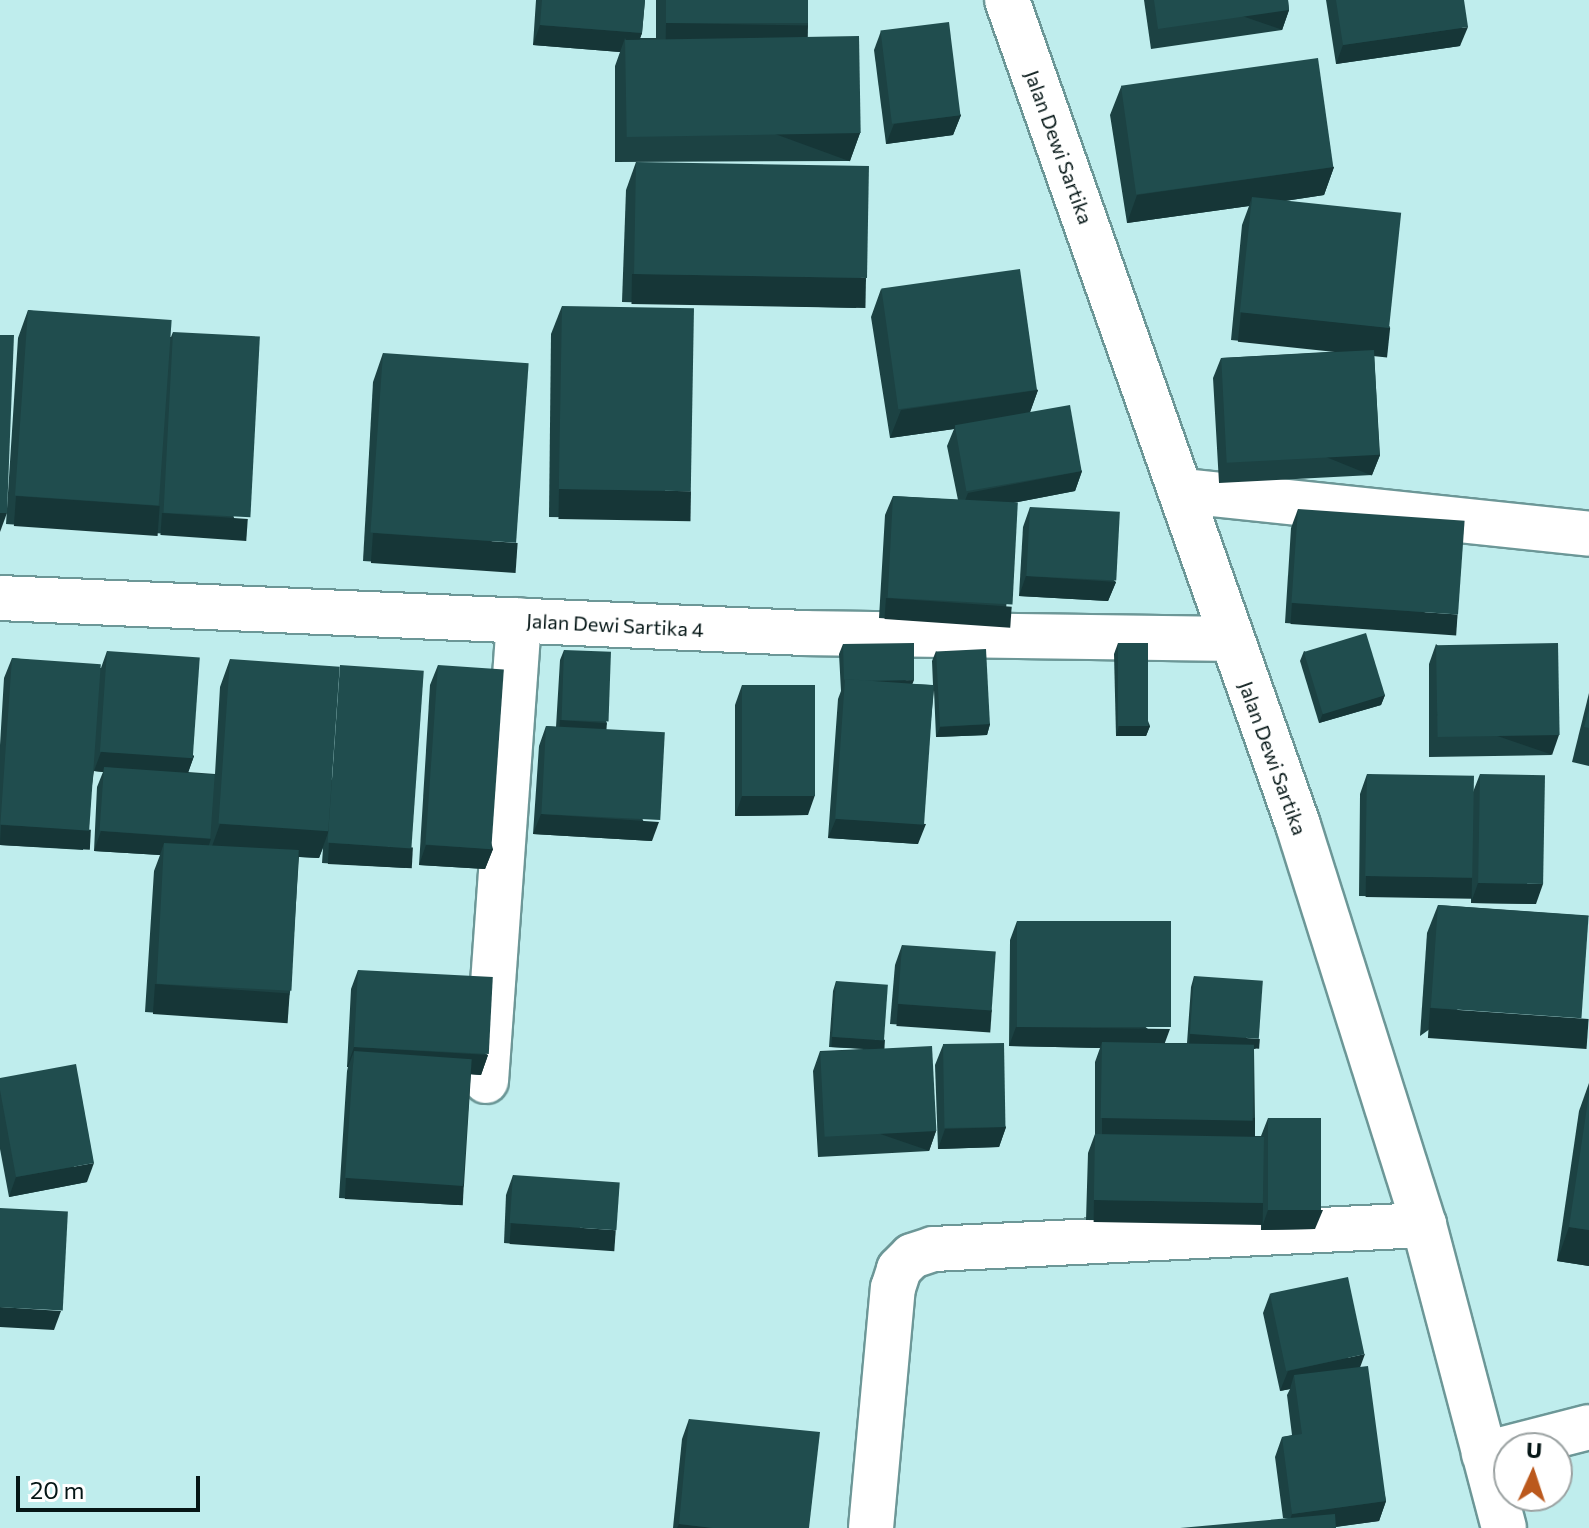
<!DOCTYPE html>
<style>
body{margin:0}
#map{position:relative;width:1589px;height:1528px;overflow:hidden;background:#bfeded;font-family:Commissioner,sans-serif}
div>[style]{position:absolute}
.roads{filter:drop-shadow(2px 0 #6c9797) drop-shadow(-2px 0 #6c9797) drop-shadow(0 2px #6c9797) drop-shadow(0 -2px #6c9797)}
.street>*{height:44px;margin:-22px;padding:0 22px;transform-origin:22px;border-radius:22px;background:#fff}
.secondary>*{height:44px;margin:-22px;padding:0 22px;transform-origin:22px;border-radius:22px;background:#fff}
.wall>*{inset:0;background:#1c4243}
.shaded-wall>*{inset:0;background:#163637;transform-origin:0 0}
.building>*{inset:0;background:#204d4e;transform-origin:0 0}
span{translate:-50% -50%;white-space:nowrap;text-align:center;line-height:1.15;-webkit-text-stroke:8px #fff;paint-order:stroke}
.street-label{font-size:20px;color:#051616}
.north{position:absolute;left:1493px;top:1432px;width:80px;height:80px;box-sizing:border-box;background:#fff;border:2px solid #9ba2a2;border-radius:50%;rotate:3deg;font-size:22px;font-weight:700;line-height:32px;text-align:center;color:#051616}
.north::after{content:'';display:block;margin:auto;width:28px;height:36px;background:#bb591d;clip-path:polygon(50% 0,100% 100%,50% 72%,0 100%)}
.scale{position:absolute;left:16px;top:1476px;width:184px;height:36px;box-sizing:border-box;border:4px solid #051616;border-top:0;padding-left:10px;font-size:24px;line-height:28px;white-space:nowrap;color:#051616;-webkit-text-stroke:6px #fff;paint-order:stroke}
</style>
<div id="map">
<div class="roads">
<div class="street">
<div style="left:1183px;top:491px;width:408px;rotate:6deg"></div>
<div style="left:0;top:598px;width:806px;rotate:2.49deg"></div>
<div style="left:805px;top:633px;width:426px;rotate:0.8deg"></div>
<div style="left:486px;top:1081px;width:462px;rotate:-85.9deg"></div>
<div style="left:1484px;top:1454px;width:108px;rotate:-14.4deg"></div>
<div style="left:871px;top:1528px;width:241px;rotate:-84.8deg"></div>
<div style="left:893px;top:1288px;width:20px;rotate:-72deg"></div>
<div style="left:899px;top:1269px;width:18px;rotate:-45deg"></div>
<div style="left:912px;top:1256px;width:22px;rotate:-18deg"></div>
<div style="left:933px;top:1249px;width:492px;rotate:-2.8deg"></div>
</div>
<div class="secondary">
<div style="left:1007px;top:0;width:875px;rotate:70.57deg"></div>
<div style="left:1298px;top:825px;width:419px;rotate:72.5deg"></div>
<div style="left:1424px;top:1225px;width:313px;rotate:75.2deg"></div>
</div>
</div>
<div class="wall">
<div style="clip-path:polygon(536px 0,645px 0,642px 33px,640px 38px,656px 38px,656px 0,808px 0,808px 26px,804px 37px,860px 133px,850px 161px,615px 162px,615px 66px,620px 52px,533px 45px)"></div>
<div style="clip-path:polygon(1144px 0,1288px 0,1289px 10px,1282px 30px,1151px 49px)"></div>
<div style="clip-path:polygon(1326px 0,1464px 0,1460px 46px,1336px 64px)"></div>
<div style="clip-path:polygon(881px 31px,961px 115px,953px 135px,886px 144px,874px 50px)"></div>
<div style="clip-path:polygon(1121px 87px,1334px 167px,1324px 195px,1285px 201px,1390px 327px,1380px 355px,1374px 354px,1380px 455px,1372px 475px,1219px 483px,1213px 378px,1221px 358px,1344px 351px,1231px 340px,1242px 225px,1249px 206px,1127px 223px,1110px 115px)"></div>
<div style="clip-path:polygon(636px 162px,866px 280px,856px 308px,622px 302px,626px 190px)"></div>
<div style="clip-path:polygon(881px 289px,1038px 390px,1030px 412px,1082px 471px,1075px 491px,1013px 503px,1005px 626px,879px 618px,885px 515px,893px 496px,958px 500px,947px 446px,954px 429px,890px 438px,871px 317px)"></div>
<div style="clip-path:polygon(562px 306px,681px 519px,549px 517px,551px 334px)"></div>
<div style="clip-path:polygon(28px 310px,171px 337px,173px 332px,241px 539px,154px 533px,155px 520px,150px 534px,6px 524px,18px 338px)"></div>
<div style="clip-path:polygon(383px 353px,508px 570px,363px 561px,373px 382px)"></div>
<div style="clip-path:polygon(1030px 507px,1116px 582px,1108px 601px,1019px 596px,1023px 527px)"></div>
<div style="clip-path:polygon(1298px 509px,1451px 634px,1285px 623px,1291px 528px)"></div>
<div style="clip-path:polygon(1118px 643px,1150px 726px,1146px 736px,1116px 736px,1114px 654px)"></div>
<div style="clip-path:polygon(843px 644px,912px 684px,933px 685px,932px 661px,936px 651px,990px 724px,987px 735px,936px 737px,934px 690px,918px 844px,828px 838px,838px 699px,841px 691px,839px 654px)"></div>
<div style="clip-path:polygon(1436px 644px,1552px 755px,1429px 757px,1429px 664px)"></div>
<div style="clip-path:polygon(564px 650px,607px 723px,604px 730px,652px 841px,533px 834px,539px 746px,546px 726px,556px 727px,560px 660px)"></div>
<div style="clip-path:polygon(107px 651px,194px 756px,188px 772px,215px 774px,220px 687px,230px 659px,406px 868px,322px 863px,323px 848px,319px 858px,299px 857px,290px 993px,280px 1021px,145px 1012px,154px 871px,160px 855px,94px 851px,97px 787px,103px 772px,94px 771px,83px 850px,0 845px,0 745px,4px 678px,12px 658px,101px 668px)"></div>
<div style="clip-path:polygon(1304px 651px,1385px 695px,1381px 705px,1319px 723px,1300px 661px)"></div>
<div style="clip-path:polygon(438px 665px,493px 849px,485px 869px,419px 865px,430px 685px)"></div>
<div style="clip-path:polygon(742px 685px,808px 815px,735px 816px,735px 705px)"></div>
<div style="clip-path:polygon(1589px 693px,1589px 766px,1572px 762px)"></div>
<div style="clip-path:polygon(1367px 774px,1473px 792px,1480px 774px,1536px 904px,1471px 903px,1471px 880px,1465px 897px,1359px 896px,1360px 794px)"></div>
<div style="clip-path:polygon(1438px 905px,1589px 916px,1420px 1036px,1427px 933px)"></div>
<div style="clip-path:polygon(1017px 921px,1165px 1043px,1187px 1043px,1191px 987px,1194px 976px,1256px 1049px,1254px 1049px,1255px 1119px,1248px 1136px,1261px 1136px,1268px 1118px,1315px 1229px,1261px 1230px,1261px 1207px,1255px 1222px,1086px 1220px,1088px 1153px,1095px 1134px,1095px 1062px,1100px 1048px,1009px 1046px,1010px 940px)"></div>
<div style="clip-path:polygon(902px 945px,992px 1010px,984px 1030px,890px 1024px,895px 965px)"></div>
<div style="clip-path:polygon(358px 970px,488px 1055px,481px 1075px,471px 1074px,464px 1185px,457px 1205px,339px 1198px,347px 1071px,348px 1067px,347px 1067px,351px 989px)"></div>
<div style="clip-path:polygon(836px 981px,936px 1131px,929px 1151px,818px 1157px,813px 1071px,820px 1051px,864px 1049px,829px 1047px,833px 991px)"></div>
<div style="clip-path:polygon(943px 1045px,1006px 1127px,999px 1147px,938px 1149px,935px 1065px)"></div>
<div style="clip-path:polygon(0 1078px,87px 1182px,9px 1197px,0 1149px)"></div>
<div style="clip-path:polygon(1589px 1083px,1589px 1266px,1557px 1261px,1579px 1111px)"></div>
<div style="clip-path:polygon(513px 1175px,609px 1250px,504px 1243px,506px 1195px)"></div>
<div style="clip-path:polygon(1270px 1294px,1360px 1367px,1386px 1501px,1379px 1521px,1336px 1527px,1283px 1518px,1275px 1457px,1282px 1437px,1292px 1435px,1287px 1395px,1290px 1389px,1280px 1391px,1263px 1313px)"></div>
<div style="clip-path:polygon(689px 1419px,809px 1528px,673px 1528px,682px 1439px)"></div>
</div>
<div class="shaded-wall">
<div style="left:1289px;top:10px;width:21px;height:132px;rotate:109deg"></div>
<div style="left:666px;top:23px;width:142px;height:30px;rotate:1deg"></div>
<div style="clip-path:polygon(540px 25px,642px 33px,635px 53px,625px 38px,620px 52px,533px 45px)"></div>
<div style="clip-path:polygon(1468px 27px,1460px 46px,1336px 64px,1343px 45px)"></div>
<div style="clip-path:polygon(961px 115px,953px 135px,886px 144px,894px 124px)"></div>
<div style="left:860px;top:133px;width:30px;height:235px;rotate:110deg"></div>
<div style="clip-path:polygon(1334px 167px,1324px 195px,1251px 206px,1252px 197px,1249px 206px,1127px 223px,1137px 195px)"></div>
<div style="left:632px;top:274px;width:234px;height:30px;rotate:1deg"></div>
<div style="left:1241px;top:312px;width:150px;height:30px;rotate:6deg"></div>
<div style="clip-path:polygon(1038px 390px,1028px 418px,955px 427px,954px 429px,890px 438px,901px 410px)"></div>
<div style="left:1380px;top:455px;width:22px;height:154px;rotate:112deg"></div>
<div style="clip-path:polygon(1082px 471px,1075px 491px,960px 513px,968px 493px)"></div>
<div style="left:559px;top:489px;width:132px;height:30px;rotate:1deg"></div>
<div style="left:16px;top:496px;width:144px;height:30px;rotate:4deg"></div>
<div style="clip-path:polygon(0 513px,7px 513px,0 532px)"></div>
<div style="left:162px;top:513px;width:86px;height:22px;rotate:4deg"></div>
<div style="left:373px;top:533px;width:145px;height:30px;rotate:4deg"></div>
<div style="clip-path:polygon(1026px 576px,1116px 582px,1108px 601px,1019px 596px)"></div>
<div style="left:886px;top:598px;width:126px;height:21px;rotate:4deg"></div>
<div style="left:1292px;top:603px;width:166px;height:21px;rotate:4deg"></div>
<div style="clip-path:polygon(914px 680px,910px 690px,845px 681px)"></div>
<div style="clip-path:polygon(1385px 695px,1381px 705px,1319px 723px,1323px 713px)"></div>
<div style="left:560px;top:720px;width:47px;height:11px;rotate:4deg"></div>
<div style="clip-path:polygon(990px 724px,987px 735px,936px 737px,940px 727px)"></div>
<div style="clip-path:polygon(1119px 726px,1150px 726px,1146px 736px,1116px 736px)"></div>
<div style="left:1559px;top:735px;width:21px;height:122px;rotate:109deg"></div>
<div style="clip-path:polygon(101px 752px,194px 756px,187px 776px,104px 767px,103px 772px,94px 771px)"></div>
<div style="clip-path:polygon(815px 795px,808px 815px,735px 816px,742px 796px)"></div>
<div style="clip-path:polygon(541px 814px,659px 822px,652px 841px,533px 834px)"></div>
<div style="clip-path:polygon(836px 819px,926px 824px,918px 844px,828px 838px)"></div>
<div style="clip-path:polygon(220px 824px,329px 830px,319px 858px,210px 852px)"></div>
<div style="left:1px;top:825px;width:90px;height:20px;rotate:3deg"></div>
<div style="clip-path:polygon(101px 831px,211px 839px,204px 859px,164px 843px,160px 855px,94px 851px)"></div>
<div style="left:329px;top:843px;width:84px;height:21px;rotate:3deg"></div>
<div style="clip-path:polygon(426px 845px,493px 849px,485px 869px,419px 865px)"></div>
<div style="left:1366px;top:876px;width:106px;height:21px;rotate:1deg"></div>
<div style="clip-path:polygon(1478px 883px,1543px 884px,1536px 904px,1471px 903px)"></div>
<div style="left:155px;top:984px;width:135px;height:30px;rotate:4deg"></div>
<div style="left:898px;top:1004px;width:94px;height:22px;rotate:4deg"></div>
<div style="left:1430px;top:1008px;width:159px;height:30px;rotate:4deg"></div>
<div style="clip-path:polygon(1016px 1027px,1170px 1029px,1163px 1048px,1102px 1042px,1100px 1048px,1009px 1046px)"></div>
<div style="left:1190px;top:1034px;width:70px;height:10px;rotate:4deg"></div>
<div style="left:832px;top:1037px;width:53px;height:10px;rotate:3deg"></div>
<div style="clip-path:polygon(354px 1047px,488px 1055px,481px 1075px,353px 1067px,354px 1051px,348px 1067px,347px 1067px)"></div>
<div style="left:1102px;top:1118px;width:153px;height:20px"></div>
<div style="clip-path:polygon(1006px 1127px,999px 1147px,938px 1149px,945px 1129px)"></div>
<div style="left:936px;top:1131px;width:21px;height:111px;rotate:109deg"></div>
<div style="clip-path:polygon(94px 1163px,87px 1182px,9px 1197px,16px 1177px)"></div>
<div style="left:346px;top:1178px;width:118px;height:21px;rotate:3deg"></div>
<div style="left:1094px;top:1200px;width:169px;height:22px;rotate:1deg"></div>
<div style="clip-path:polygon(1268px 1210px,1323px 1210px,1315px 1229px,1261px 1230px)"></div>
<div style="left:511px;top:1223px;width:105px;height:21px;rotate:4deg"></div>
<div style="clip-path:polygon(1569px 1227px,1589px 1230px,1589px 1266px,1557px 1261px)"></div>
<div style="clip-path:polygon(0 1307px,61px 1311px,54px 1330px,0 1327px)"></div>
<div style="clip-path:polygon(1365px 1354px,1358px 1373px,1294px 1375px,1290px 1389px,1280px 1391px,1288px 1371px)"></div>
<div style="clip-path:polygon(1386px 1501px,1379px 1521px,1326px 1528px,1287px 1528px,1292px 1514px)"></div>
<div style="clip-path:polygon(679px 1524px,713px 1528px,677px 1528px)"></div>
</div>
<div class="building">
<div style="clip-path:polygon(542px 0,645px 0,642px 33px,540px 25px)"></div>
<div style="left:666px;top:0;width:142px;height:23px"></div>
<div style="clip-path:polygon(1154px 0,1288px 0,1289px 10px,1158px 29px)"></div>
<div style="clip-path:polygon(1336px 0,1464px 0,1468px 27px,1343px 45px)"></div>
<div style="left:949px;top:22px;width:94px;height:69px;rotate:83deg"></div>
<div style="left:859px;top:36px;width:97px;height:234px;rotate:89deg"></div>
<div style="left:1318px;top:58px;width:110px;height:199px;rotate:82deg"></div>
<div style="left:636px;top:162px;width:233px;height:112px;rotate:1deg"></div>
<div style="left:1252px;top:197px;width:150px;height:116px;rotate:6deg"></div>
<div style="left:1020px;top:269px;width:122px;height:140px;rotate:82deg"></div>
<div style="left:562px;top:306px;width:132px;height:183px;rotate:1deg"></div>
<div style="left:28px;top:310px;width:144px;height:186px;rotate:4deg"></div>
<div style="left:173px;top:332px;width:87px;height:181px;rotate:3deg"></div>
<div style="clip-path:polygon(0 335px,14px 335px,7px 513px,0 513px)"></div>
<div style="left:1374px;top:350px;width:105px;height:153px;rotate:87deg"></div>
<div style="left:383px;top:353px;width:146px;height:180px;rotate:4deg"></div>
<div style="left:1070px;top:405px;width:67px;height:117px;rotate:80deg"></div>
<div style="left:893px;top:496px;width:125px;height:102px;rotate:3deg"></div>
<div style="left:1030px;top:507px;width:90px;height:69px;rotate:3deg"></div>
<div style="left:1298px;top:509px;width:167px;height:94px;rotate:4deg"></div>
<div style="left:1366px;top:633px;width:65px;height:65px;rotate:73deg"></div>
<div style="clip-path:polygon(914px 643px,914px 680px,863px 681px,845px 679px,844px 681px,843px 644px)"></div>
<div style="left:1118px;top:643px;width:30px;height:83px"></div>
<div style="left:1558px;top:643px;width:92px;height:122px;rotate:89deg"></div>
<div style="left:986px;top:649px;width:75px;height:50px;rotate:87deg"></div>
<div style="left:564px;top:650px;width:47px;height:70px;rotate:2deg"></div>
<div style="left:107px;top:651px;width:93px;height:101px;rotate:4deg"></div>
<div style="left:12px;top:658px;width:89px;height:167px;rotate:4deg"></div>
<div style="left:230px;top:659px;width:110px;height:165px;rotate:4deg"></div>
<div style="left:340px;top:665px;width:84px;height:178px;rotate:4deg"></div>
<div style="left:438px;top:665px;width:66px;height:180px;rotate:4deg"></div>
<div style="left:845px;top:679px;width:89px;height:140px;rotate:4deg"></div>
<div style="left:742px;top:685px;width:73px;height:111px"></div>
<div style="clip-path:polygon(1589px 709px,1589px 728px,1584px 727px)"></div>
<div style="left:546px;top:726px;width:119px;height:88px;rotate:3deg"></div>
<div style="left:104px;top:767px;width:111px;height:64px;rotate:4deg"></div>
<div style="left:1367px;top:774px;width:107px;height:102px;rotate:1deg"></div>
<div style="left:1480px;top:774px;width:65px;height:109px;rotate:1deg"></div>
<div style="left:164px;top:843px;width:135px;height:141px;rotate:3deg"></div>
<div style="left:1438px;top:905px;width:151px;height:103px;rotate:4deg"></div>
<div style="left:1017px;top:921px;width:154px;height:106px"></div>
<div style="left:902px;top:945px;width:94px;height:59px;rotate:4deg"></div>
<div style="left:358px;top:970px;width:135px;height:77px;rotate:3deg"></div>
<div style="left:1194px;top:976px;width:69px;height:58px;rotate:4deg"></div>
<div style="left:836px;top:981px;width:52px;height:56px;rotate:4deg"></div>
<div style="left:1102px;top:1042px;width:152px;height:76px;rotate:1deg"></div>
<div style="left:1004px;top:1043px;width:84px;height:61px;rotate:89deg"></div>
<div style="left:932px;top:1046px;width:85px;height:112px;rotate:87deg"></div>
<div style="left:354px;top:1051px;width:118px;height:127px;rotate:4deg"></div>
<div style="clip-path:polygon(76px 1064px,94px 1163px,16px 1177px,0 1090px,0 1078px)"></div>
<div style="clip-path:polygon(1589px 1094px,1589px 1230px,1569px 1227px)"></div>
<div style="left:1268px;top:1118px;width:53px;height:92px"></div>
<div style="left:1095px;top:1134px;width:169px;height:66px;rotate:1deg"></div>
<div style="left:513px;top:1175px;width:107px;height:48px;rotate:4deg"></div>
<div style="left:0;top:1208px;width:68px;height:99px;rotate:3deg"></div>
<div style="left:1348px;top:1277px;width:79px;height:80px;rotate:78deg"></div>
<div style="clip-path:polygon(1368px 1366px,1386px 1501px,1292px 1514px,1282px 1437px,1302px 1434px,1294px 1375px)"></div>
<div style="clip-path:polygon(689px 1419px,820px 1432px,809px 1528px,713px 1528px,679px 1524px)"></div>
<div style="clip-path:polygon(1335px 1514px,1336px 1528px,1180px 1528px)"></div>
</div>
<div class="street-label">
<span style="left:1059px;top:147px;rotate:70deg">Jalan Dewi Sartika</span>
<span style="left:615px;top:625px;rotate:3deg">Jalan Dewi Sartika 4</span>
<span style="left:1273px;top:758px;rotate:70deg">Jalan Dewi Sartika</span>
</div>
<div class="north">U</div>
<div class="scale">20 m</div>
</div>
